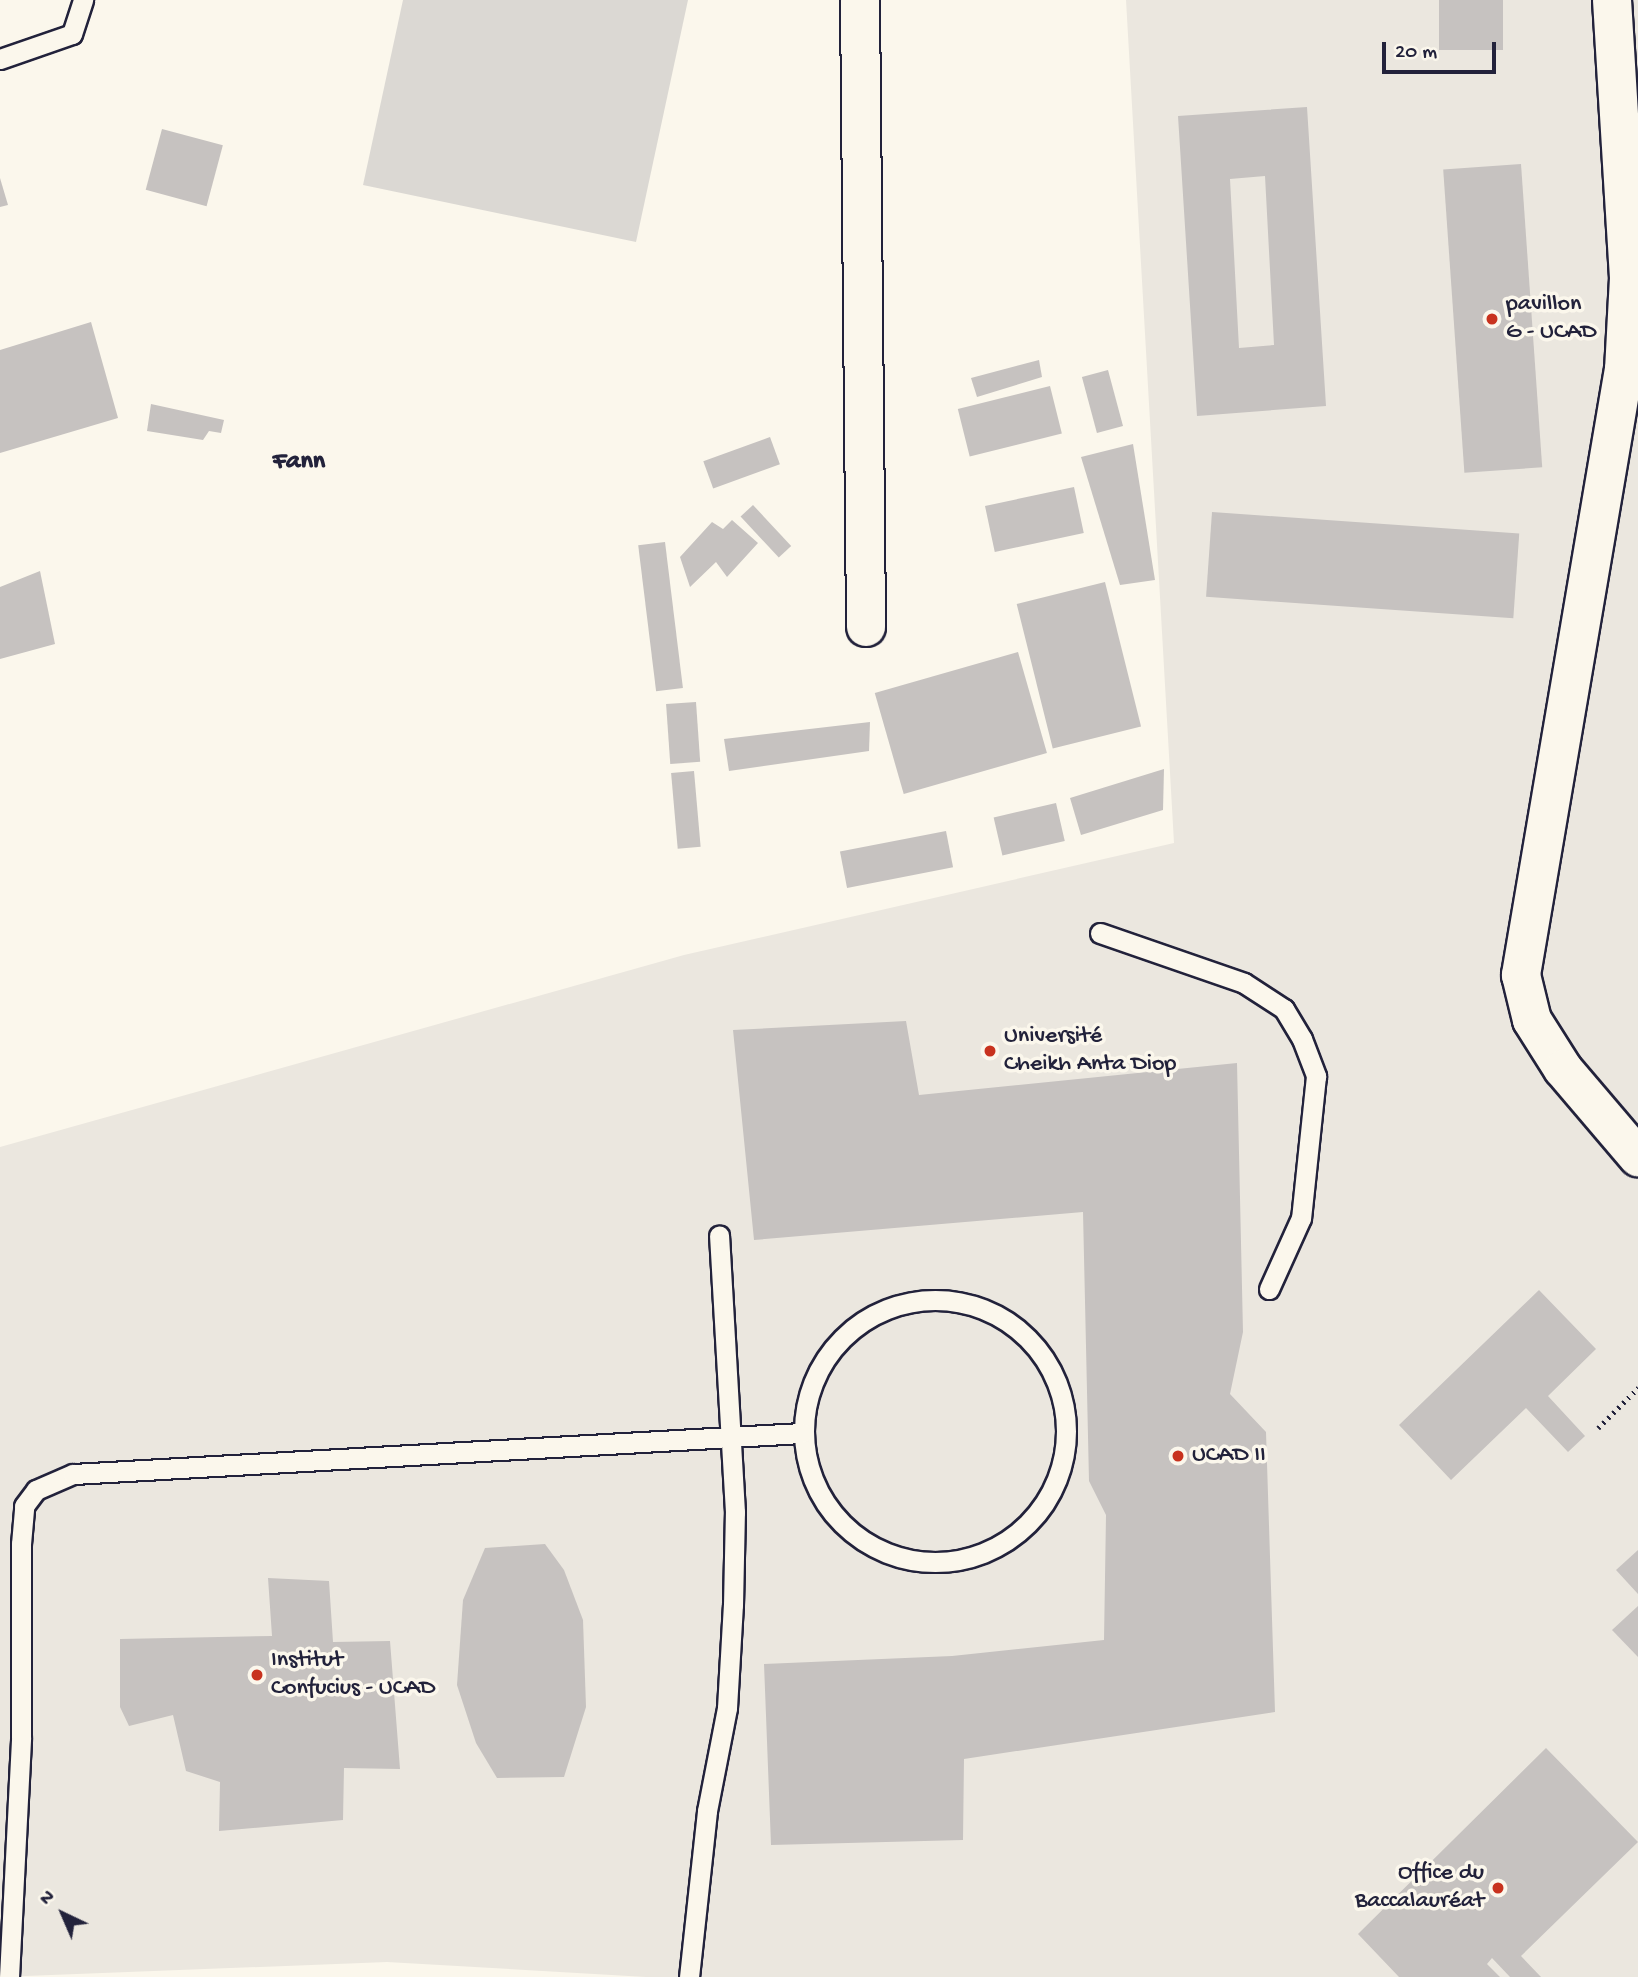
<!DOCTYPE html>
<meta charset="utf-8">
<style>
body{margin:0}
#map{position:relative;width:1638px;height:1977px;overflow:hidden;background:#fbf7ec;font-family:"Gochi Hand",sans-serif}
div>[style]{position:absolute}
.built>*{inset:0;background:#ebe7df}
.green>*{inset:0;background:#dbd8d3}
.building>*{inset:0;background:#c6c2c0;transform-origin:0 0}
.path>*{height:4.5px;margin-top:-2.25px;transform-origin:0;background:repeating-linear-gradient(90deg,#22223b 0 2px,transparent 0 7px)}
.roads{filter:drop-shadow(2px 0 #22223b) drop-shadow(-2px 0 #22223b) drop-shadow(0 2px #22223b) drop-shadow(0 -2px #22223b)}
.lane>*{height:19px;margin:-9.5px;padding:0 9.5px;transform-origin:9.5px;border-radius:9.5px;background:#fbf7ec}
.lane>.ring{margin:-9.5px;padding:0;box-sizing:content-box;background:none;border:19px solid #fbf7ec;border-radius:50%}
.street>*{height:38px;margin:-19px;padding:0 19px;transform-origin:19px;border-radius:19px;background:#fbf7ec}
.dots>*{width:19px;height:19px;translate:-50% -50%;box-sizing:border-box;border:4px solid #fbf7ec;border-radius:50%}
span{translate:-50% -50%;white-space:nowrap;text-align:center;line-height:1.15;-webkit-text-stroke:7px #fbf7ec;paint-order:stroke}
.poi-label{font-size:24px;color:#22223b}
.left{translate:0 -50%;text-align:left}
.right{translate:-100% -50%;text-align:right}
.neighbourhood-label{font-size:26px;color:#22223b;font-weight:700}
.north{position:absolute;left:28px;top:1879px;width:70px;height:70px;-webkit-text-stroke:5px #fbf7ec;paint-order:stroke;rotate:316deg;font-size:19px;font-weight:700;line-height:28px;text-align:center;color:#22223b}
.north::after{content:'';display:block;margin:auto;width:24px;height:32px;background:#22223b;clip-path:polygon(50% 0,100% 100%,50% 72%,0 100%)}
.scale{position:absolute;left:1382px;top:42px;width:114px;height:32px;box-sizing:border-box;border:4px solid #22223b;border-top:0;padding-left:9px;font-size:21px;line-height:24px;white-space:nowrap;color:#22223b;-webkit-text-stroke:5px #fbf7ec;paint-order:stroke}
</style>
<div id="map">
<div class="built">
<div style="clip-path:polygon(1126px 0,1638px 0,1638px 1977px,646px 1977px,387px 1962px,0 1977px,0 1147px,684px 955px,1174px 843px)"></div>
</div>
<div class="green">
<div style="clip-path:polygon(403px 0,688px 0,636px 242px,363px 185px)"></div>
</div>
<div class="building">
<div style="left:1439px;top:0;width:64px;height:50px"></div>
<div style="clip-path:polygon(evenodd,1307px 107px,1326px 406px,1197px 416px,1178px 116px,1307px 107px,1265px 176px,1274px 345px,1239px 348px,1230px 179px,1265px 176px)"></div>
<div style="left:162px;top:129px;width:63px;height:63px;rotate:15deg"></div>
<div style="left:1521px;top:164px;width:304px;height:78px;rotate:86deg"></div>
<div style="clip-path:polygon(0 178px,8px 205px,0 207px)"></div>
<div style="clip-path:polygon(91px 322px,118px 418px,0 453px,0 350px)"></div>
<div style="clip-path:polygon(1039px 360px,1042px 377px,977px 397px,971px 378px)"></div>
<div style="left:1108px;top:370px;width:58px;height:27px;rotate:75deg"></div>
<div style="left:1050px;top:386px;width:49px;height:95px;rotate:76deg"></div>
<div style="clip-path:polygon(151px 404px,224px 420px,221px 433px,209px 431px,203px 440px,147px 431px)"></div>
<div style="left:770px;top:437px;width:29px;height:71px;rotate:70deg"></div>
<div style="clip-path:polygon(1133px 444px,1155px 580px,1120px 585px,1081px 457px)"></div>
<div style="left:1074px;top:487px;width:47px;height:91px;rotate:78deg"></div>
<div style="left:753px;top:505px;width:56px;height:17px;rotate:47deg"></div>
<div style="left:1212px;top:512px;width:308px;height:85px;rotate:4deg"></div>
<div style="clip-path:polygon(732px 520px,758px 543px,727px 577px,716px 562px,690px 587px,680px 557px,712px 522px,723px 529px)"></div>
<div style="left:665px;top:542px;width:147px;height:27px;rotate:83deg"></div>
<div style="clip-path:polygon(40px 571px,55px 644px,0 659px,0 587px)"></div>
<div style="left:1105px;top:582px;width:149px;height:91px;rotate:76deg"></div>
<div style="left:1018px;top:652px;width:105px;height:149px;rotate:74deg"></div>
<div style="left:696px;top:702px;width:60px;height:30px;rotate:86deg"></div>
<div style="clip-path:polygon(870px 722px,869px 751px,729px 771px,724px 739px)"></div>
<div style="clip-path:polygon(1164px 769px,1163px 810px,1081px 835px,1070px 798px)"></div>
<div style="left:694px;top:771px;width:76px;height:23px;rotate:85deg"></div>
<div style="left:1056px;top:803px;width:39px;height:64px;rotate:77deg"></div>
<div style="left:946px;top:831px;width:37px;height:108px;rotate:79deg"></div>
<div style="clip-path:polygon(906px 1021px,919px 1095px,1237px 1063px,1243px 1332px,1230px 1394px,1266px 1432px,1275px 1712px,964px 1759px,963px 1840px,771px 1845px,764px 1664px,952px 1656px,1104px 1640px,1106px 1515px,1089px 1481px,1083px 1212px,754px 1240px,733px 1030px)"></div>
<div style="clip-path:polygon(1539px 1290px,1596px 1349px,1548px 1396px,1585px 1436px,1568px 1452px,1526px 1408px,1451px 1480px,1399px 1425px)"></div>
<div style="clip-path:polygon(545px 1544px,564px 1570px,583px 1620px,586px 1707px,564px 1777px,497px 1778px,476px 1743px,457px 1685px,463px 1600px,485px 1548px)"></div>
<div style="clip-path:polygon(1638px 1550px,1638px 1594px,1616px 1570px)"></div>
<div style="clip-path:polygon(268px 1578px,329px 1581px,333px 1642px,390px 1641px,400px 1769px,344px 1768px,343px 1820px,219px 1831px,220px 1782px,186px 1771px,173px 1715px,129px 1726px,120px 1707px,120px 1639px,272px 1636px)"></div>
<div style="clip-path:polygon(1638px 1606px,1638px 1657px,1612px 1630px)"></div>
<div style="clip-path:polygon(1546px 1748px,1638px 1842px,1521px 1956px,1541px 1977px,1510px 1977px,1492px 1958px,1487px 1964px,1500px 1977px,1399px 1977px,1358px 1934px)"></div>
</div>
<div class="path">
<div style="left:1598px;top:1428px;width:57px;rotate:-45deg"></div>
</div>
<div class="roads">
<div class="lane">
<div style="left:0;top:59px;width:76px;rotate:-19.1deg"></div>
<div style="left:72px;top:34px;width:36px;rotate:-72deg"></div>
<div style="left:1100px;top:933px;width:152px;rotate:19.1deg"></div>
<div style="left:1244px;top:983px;width:48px;rotate:33deg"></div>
<div style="left:1284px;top:1009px;width:35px;rotate:59deg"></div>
<div style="left:1302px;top:1039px;width:40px;rotate:69deg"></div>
<div style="left:1316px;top:1076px;width:143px;rotate:96deg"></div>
<div style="left:1301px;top:1218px;width:78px;rotate:114.3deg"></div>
<div class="ring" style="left:804px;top:1300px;width:243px;height:243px"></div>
<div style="left:9px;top:1977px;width:240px;rotate:-87.1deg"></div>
<div style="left:21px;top:1737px;width:193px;rotate:-90deg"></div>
<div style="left:21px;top:1544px;width:38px;rotate:-85deg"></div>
<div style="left:24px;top:1506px;width:20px;rotate:-53deg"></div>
<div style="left:36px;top:1490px;width:40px;rotate:-23.4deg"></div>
<div style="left:73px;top:1474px;width:730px;rotate:-3.22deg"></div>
<div style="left:689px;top:1977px;width:167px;rotate:-83.8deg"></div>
<div style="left:707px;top:1811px;width:105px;rotate:-79deg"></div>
<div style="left:727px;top:1708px;width:103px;rotate:-86.7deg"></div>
<div style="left:733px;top:1605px;width:93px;rotate:-88.8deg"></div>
<div style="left:735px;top:1512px;width:277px;rotate:-93.3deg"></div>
</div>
<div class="street">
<div style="left:860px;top:0;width:627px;rotate:89.45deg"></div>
<div style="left:1612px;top:0;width:279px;rotate:86.5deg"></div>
<div style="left:1629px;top:278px;width:91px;rotate:93.1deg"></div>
<div style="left:1624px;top:369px;width:615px;rotate:99.65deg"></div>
<div style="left:1521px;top:975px;width:46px;rotate:76.3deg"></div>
<div style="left:1532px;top:1020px;width:58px;rotate:57.7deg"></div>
<div style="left:1563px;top:1069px;width:116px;rotate:49.6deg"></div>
</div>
</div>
<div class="dots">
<div style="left:1492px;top:319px;background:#c8321e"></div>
<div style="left:990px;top:1051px;background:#c8321e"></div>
<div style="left:1178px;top:1456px;background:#c8321e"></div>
<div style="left:257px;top:1675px;background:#c8321e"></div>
<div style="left:1498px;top:1888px;background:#c8321e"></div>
</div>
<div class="poi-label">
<span class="left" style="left:1506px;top:319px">pavillon<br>G - UCAD</span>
<span class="left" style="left:1004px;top:1051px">Université<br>Cheikh Anta Diop</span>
<span class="left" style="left:1192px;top:1456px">UCAD II</span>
<span class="left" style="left:271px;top:1675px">Institut<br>Confucius - UCAD</span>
<span class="right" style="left:1484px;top:1888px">Office du<br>Baccalauréat</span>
</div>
<div class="neighbourhood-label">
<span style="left:299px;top:463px">Fann</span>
</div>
<div class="north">N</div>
<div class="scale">20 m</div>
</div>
